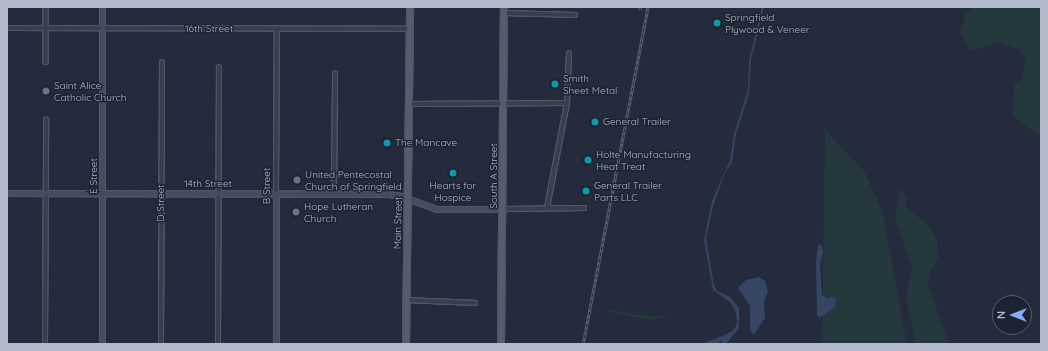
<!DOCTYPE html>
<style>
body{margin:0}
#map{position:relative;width:1048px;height:351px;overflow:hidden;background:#232b3c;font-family:Quicksand,sans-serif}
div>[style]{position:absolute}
.green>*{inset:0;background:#25383d}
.water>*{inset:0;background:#364563}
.roads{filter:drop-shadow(1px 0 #4f5664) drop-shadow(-1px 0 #4f5664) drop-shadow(0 1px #4f5664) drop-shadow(0 -1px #4f5664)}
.street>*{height:3.5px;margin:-1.75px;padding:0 1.75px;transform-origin:1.75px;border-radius:1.75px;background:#373e4c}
.secondary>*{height:5px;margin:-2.5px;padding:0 2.5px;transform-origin:2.5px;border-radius:2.5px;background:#454c5f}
.primary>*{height:6px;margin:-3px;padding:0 3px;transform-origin:3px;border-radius:3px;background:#555d6c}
.rail>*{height:2.5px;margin-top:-1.25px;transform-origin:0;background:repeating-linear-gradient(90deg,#1c2331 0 3px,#596173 0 6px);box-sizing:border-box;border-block:1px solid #596173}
.dots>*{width:11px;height:11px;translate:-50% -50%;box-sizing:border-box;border:2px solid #1c2331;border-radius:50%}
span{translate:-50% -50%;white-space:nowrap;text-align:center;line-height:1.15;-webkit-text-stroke:3px #1c2331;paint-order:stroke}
.poi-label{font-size:10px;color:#b2b9c8}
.left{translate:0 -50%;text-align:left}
.street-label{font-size:10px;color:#b2b9c8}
.frame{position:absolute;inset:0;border:8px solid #b2b9c8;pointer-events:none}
.north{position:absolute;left:992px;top:295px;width:40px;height:40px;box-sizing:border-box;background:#1c2331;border:1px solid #585f6d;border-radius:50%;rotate:270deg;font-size:11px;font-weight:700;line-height:16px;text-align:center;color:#b2b9c8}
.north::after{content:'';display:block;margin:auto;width:14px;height:18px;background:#88a9f8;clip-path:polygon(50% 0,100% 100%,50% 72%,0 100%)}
</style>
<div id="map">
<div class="green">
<div style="clip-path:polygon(972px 7px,1041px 7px,1041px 136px,1013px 117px,1014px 83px,1022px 79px,1026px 59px,1019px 50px,998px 42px,970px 51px,960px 32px,965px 15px)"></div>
<div style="clip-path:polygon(825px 129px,864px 171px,882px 210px,907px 344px,822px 344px)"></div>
<div style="clip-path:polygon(900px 188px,906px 197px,906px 208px,928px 224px,937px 240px,938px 257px,931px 271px,928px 284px,949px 344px,916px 344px,906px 297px,912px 269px,895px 218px)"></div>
<div style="clip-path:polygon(608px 309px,643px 316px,670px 316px,651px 320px,613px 313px)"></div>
</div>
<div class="water">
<div style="clip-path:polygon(762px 7px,764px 7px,751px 60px,749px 93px,736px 134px,732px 162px,725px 173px,713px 206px,706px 239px,714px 285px,717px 291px,730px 297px,739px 308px,739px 328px,726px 344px,723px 344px,722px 341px,716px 344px,702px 344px,727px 334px,734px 330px,737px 323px,736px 313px,731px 303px,713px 290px,704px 240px,712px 201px,730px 160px,734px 134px,748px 89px,749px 61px)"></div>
<div style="clip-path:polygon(821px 244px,823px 252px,820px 264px,822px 295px,827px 298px,834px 297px,836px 301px,835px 307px,819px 318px,817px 314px,816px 262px,818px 245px)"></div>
<div style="clip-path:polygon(759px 277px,765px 281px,768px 292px,764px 301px,765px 318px,754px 335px,750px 330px,750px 306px,738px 288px,746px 280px)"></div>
</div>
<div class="roads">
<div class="street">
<div style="left:46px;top:7px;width:55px;rotate:90deg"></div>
<div style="left:504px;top:13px;width:71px;rotate:1.6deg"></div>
<div style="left:7px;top:28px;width:403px;rotate:0.1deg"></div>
<div style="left:410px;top:104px;width:157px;rotate:-0.4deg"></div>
<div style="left:276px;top:194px;width:165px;rotate:-89.7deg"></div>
<div style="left:334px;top:194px;width:120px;rotate:-89.5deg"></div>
<div style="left:547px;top:208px;width:107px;rotate:-79.2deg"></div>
<div style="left:567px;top:103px;width:49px;rotate:-87.7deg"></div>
<div style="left:504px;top:209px;width:80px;rotate:-0.7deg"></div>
<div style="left:407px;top:300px;width:68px;rotate:2.5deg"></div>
<div style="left:45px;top:344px;width:224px;rotate:-89.7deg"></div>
<div style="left:161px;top:344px;width:281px;rotate:-89.8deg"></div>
<div style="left:218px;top:344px;width:276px;rotate:-89.8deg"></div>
</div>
<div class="secondary">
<div style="left:102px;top:7px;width:337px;rotate:90deg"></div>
<div style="left:7px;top:193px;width:382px;rotate:0.1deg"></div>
<div style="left:389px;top:194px;width:12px;rotate:9deg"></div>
<div style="left:401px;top:196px;width:38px;rotate:20deg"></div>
<div style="left:437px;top:209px;width:67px"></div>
<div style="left:276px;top:344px;width:150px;rotate:-90deg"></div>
</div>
<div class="primary">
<div style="left:406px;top:344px;width:337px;rotate:-89.3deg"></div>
<div style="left:501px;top:344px;width:337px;rotate:-89.5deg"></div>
</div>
</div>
<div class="rail">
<div style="left:640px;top:10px;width:3px;rotate:-90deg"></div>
<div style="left:583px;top:344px;width:343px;rotate:-79.1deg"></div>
</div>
<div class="dots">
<div style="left:717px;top:23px;background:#0f9aa8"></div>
<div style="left:555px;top:84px;background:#0f9aa8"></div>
<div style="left:46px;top:91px;background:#6b7280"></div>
<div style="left:595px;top:122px;background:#0f9aa8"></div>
<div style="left:387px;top:143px;background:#0f9aa8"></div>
<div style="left:588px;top:160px;background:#0f9aa8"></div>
<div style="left:453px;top:173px;background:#0f9aa8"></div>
<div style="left:297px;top:180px;background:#6b7280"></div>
<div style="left:586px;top:191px;background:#0f9aa8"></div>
<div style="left:296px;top:212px;background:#6b7280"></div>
</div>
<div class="poi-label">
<span class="left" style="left:725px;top:23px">Springfield<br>Plywood &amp; Veneer</span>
<span class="left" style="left:563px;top:84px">Smith<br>Sheet Metal</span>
<span class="left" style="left:54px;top:91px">Saint Alice<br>Catholic Church</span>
<span class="left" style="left:603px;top:122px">General Trailer</span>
<span class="left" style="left:395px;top:143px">The Mancave</span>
<span class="left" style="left:596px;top:160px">Holte Manufacturing<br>Heat Treat</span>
<span class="left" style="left:305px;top:180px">United Pentecostal<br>Church of Springfield</span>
<span style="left:453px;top:191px">Hearts for<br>Hospice</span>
<span class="left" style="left:594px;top:191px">General Trailer<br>Parts LLC</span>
<span class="left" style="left:304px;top:212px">Hope Lutheran<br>Church</span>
</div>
<div class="street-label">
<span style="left:209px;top:29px">16th Street</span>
<span style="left:94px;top:176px;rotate:-90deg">E Street</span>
<span style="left:494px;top:176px;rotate:-90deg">South A Street</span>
<span style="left:208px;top:184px">14th Street</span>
<span style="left:267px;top:186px;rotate:-90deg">B Street</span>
<span style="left:161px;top:203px;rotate:-90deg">D Street</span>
<span style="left:398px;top:223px;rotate:-89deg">Main Street</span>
</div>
<div class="frame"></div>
<div class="north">N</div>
</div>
